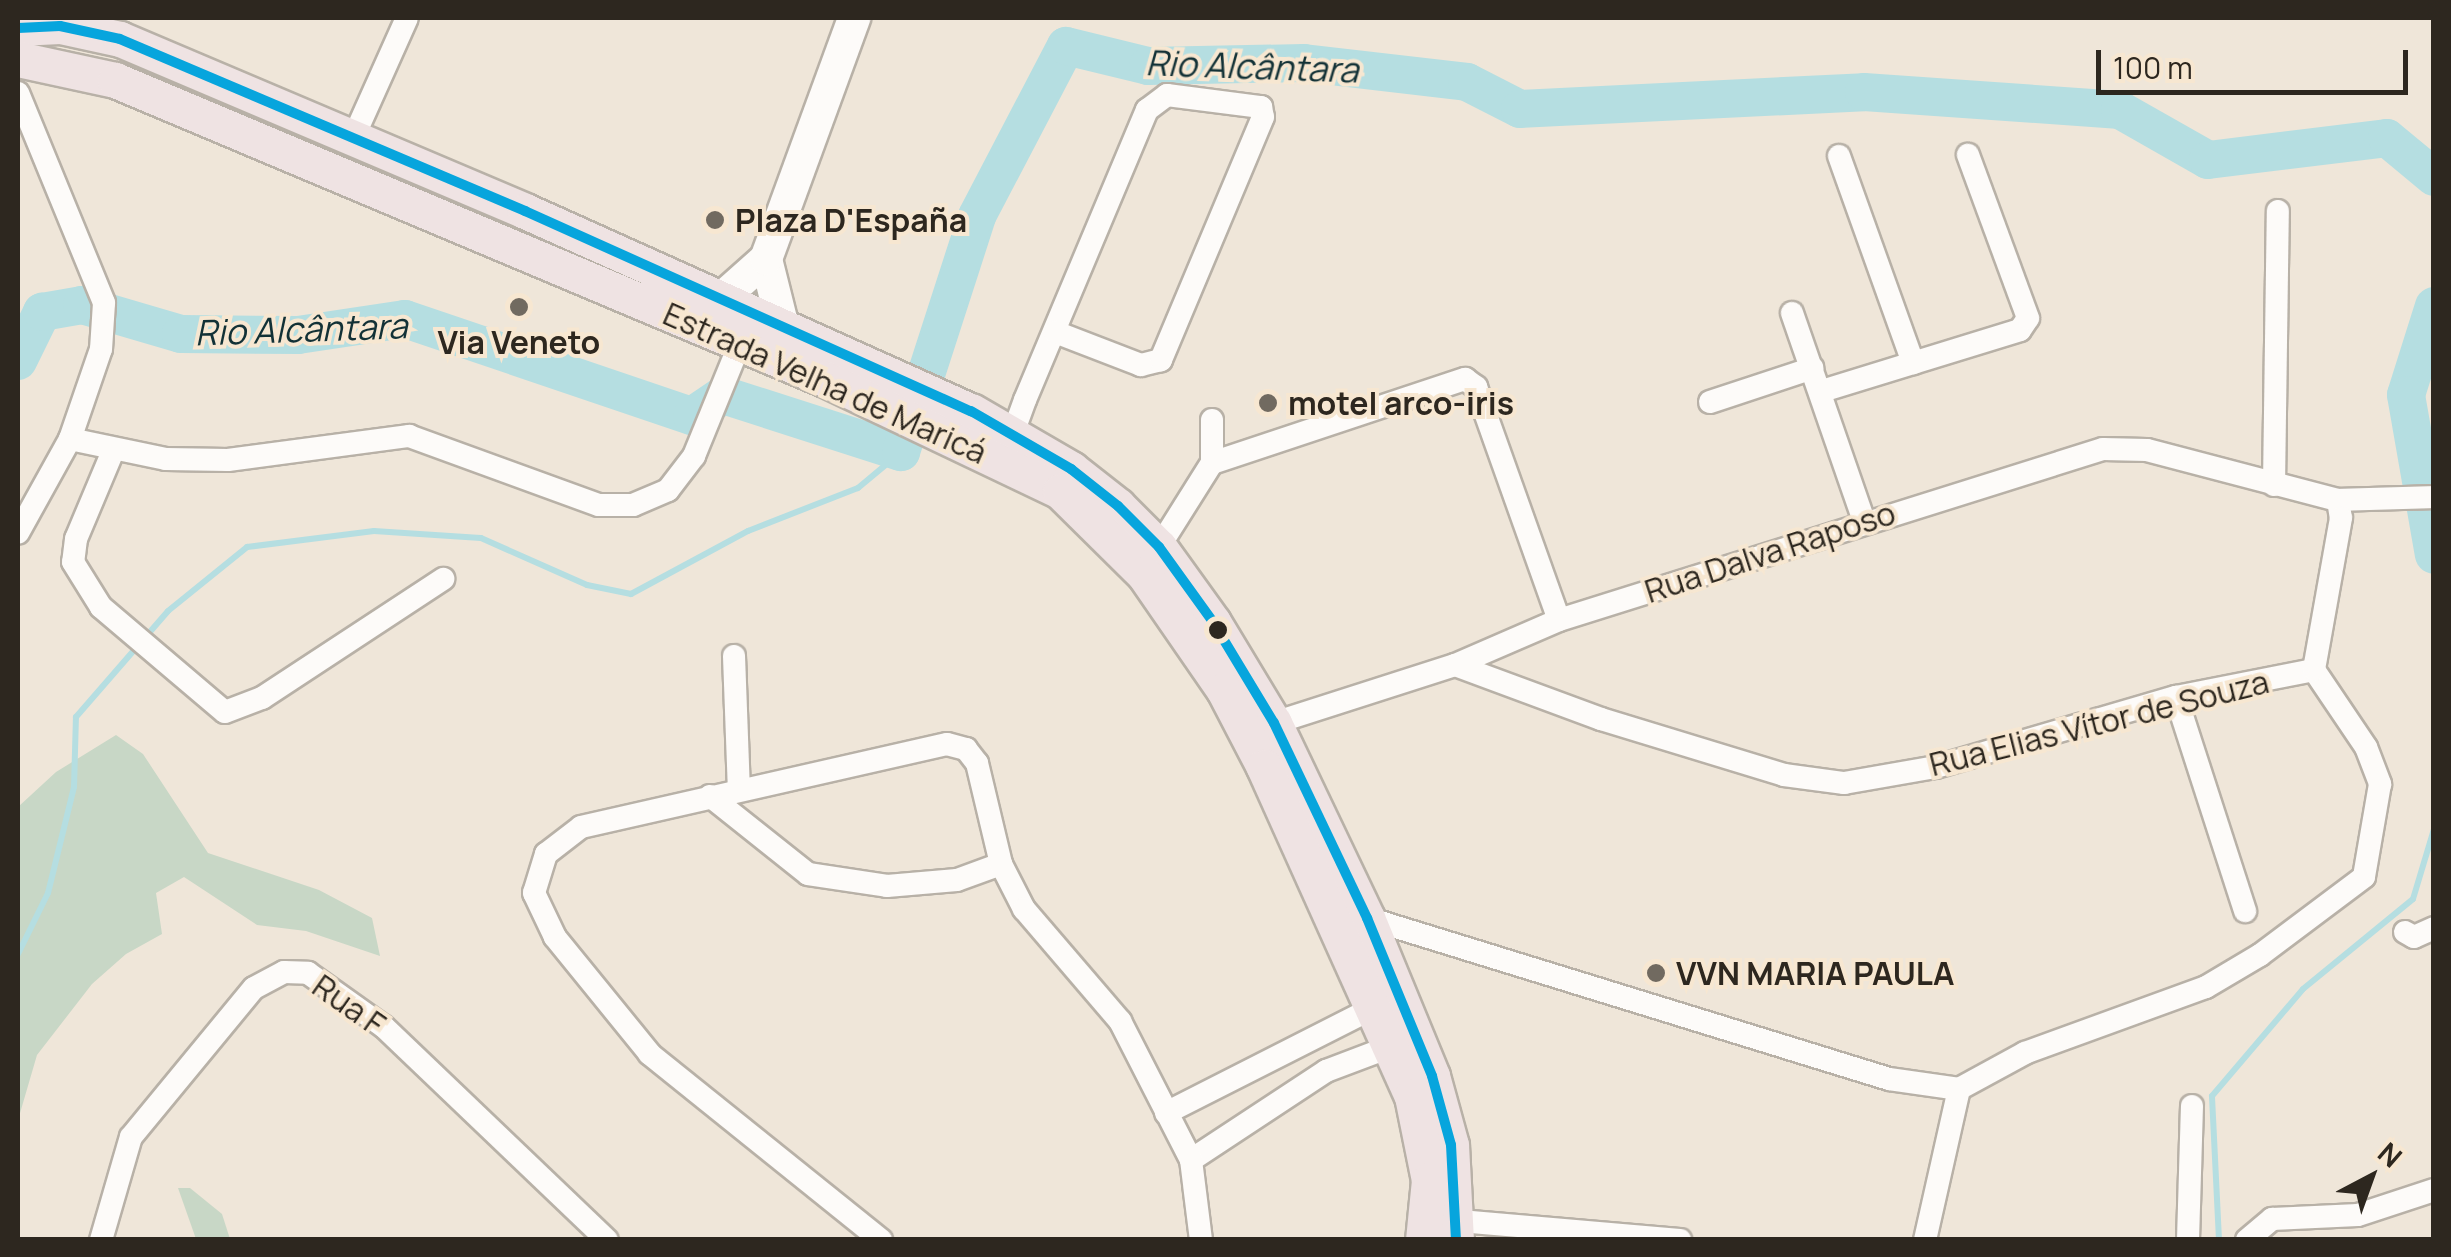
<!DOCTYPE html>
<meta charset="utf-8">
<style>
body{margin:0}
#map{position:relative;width:2451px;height:1257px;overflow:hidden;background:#efe6d9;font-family:Manrope,sans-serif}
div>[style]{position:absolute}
.green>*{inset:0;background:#c8d7c6}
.stream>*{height:6px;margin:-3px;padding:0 3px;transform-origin:3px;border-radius:3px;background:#b5dee1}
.river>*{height:38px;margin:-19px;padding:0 19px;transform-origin:19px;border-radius:19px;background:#b5dee1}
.roads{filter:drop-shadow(2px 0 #b8b1a7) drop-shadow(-2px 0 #b8b1a7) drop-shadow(0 2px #b8b1a7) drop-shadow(0 -2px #b8b1a7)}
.street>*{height:22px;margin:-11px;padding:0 11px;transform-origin:11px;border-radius:11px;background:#fdfbf9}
.secondary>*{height:32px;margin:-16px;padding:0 16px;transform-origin:16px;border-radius:16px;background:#fdfbf9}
.primary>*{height:35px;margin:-17.5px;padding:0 17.5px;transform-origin:17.5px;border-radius:17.5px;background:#efe3e3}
.bus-1>*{height:10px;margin:-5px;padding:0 5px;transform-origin:5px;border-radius:5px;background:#07a5dd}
.dots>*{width:28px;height:28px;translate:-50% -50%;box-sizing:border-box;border:5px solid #f7e7d1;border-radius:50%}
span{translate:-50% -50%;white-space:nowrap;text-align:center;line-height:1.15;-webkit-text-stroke:8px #f7e7d1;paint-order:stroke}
.poi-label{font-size:32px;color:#2d271f;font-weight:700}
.left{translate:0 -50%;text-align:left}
.street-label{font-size:32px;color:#2d271f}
.water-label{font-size:35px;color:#123136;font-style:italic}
.frame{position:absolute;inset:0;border:20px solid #2d271f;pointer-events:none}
.north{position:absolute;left:2321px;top:1127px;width:100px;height:100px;-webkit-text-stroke:8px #f7e7d1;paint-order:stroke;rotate:41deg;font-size:28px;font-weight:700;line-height:40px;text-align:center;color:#2d271f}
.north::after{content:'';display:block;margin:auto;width:35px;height:45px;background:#2d271f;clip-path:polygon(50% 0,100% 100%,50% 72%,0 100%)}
.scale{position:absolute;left:2096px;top:50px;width:312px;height:45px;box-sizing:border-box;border:5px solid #2d271f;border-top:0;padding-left:12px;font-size:30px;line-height:35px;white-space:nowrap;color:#2d271f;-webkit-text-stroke:8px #f7e7d1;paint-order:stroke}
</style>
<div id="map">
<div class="green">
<div style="clip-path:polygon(116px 735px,143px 754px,208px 853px,319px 890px,372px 918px,380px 956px,306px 931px,257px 925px,184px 877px,156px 893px,162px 934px,126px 954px,92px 984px,37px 1055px,18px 1120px,18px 807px,56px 772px)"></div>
<div style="clip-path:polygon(178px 1188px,190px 1188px,222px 1214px,230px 1239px,196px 1239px)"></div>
</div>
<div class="stream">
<div style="left:18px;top:954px;width:68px;rotate:-63.8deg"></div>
<div style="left:48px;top:893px;width:109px;rotate:-76.2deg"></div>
<div style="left:74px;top:787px;width:70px;rotate:-88.4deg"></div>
<div style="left:76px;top:717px;width:140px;rotate:-49deg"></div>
<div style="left:168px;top:611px;width:102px;rotate:-39deg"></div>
<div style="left:247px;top:547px;width:128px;rotate:-7.2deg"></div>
<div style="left:374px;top:531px;width:107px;rotate:3.7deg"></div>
<div style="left:481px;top:538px;width:116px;rotate:23.9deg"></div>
<div style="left:587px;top:585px;width:45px;rotate:11.6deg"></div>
<div style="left:631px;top:594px;width:133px;rotate:-28.3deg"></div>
<div style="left:748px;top:531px;width:118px;rotate:-21.4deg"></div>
<div style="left:858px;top:488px;width:56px;rotate:-39.9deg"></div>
<div style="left:2219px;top:1240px;width:144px;rotate:-92.8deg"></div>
<div style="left:2212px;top:1096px;width:140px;rotate:-49.6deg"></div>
<div style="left:2303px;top:989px;width:142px;rotate:-39.3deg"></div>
<div style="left:2413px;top:899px;width:73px;rotate:-73.3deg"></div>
</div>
<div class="river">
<div style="left:2434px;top:306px;width:93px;rotate:107.5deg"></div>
<div style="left:2406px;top:395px;width:162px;rotate:80.1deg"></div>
<div style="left:18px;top:361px;width:55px;rotate:-63.9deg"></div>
<div style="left:42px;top:312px;width:41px;rotate:-9.9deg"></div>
<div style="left:82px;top:305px;width:103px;rotate:16.3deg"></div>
<div style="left:181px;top:334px;width:117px;rotate:0.5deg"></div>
<div style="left:298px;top:335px;width:108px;rotate:-8.5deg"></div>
<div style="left:405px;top:319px;width:303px;rotate:18.7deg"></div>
<div style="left:692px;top:416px;width:37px;rotate:-34deg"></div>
<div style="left:723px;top:395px;width:187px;rotate:17.8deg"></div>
<div style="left:901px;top:452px;width:248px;rotate:-72.1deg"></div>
<div style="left:977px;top:216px;width:192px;rotate:-62.4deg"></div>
<div style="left:1066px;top:46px;width:84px;rotate:13.7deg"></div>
<div style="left:1148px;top:66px;width:156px;rotate:-1.1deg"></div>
<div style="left:1304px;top:63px;width:164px;rotate:6.6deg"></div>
<div style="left:1467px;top:82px;width:59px;rotate:27deg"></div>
<div style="left:1520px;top:109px;width:344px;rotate:-2.8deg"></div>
<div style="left:1864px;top:92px;width:257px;rotate:4deg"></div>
<div style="left:2120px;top:110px;width:101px;rotate:29.6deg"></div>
<div style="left:2208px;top:160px;width:180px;rotate:-7deg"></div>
<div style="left:2387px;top:138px;width:61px;rotate:39.7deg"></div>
</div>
<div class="roads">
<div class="street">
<div style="left:18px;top:93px;width:227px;rotate:67.7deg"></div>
<div style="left:104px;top:303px;width:46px;rotate:93.7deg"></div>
<div style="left:101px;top:349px;width:95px;rotate:109deg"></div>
<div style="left:70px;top:439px;width:107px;rotate:119deg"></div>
<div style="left:351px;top:143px;width:137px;rotate:-65.9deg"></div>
<div style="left:1839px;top:156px;width:220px;rotate:70.3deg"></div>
<div style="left:1792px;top:313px;width:220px;rotate:70.9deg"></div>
<div style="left:1822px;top:391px;width:207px;rotate:-17.1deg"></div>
<div style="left:2020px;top:330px;width:14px;rotate:-56deg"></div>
<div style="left:2028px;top:318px;width:174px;rotate:-110.2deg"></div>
<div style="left:1710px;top:402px;width:108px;rotate:-18.3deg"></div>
<div style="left:1212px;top:420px;width:43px;rotate:90deg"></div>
<div style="left:1013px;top:433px;width:35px;rotate:-70deg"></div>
<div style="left:1025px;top:400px;width:315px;rotate:-67.2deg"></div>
<div style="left:1147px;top:110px;width:25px;rotate:-37deg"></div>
<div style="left:1167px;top:95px;width:95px;rotate:7.3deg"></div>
<div style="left:1261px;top:107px;width:10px;rotate:79deg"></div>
<div style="left:1263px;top:117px;width:264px;rotate:112.8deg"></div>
<div style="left:1161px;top:360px;width:21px;rotate:166deg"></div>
<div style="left:1141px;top:365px;width:92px;rotate:-159deg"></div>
<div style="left:70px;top:439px;width:98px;rotate:11.8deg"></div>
<div style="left:166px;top:459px;width:62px;rotate:0.9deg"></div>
<div style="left:228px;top:460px;width:183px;rotate:-7.6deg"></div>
<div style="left:409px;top:436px;width:202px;rotate:20deg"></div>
<div style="left:599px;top:505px;width:34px"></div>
<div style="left:633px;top:505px;width:38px;rotate:-23deg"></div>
<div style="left:668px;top:490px;width:43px;rotate:-52.6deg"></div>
<div style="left:694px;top:456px;width:122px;rotate:-67.8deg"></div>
<div style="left:113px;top:451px;width:95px;rotate:112.8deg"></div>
<div style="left:76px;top:539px;width:23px;rotate:97deg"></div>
<div style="left:73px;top:562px;width:53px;rotate:58.1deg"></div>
<div style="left:101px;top:607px;width:162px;rotate:40.3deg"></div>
<div style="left:225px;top:712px;width:40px;rotate:-21deg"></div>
<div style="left:262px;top:698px;width:217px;rotate:-33.3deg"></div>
<div style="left:2274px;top:485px;width:274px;rotate:-89.2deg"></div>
<div style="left:2338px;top:500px;width:96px;rotate:-1.8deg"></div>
<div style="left:1159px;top:547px;width:99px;rotate:-57.8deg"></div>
<div style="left:1212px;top:463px;width:267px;rotate:-18.4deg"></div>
<div style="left:1465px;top:379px;width:14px;rotate:36deg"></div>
<div style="left:1476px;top:387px;width:247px;rotate:70.4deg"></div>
<div style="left:734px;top:656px;width:134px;rotate:87.9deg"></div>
<div style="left:1455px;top:665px;width:156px;rotate:20.3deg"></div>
<div style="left:1601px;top:719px;width:191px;rotate:17deg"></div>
<div style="left:1784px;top:775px;width:61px;rotate:7.6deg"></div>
<div style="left:1844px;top:783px;width:93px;rotate:-9.9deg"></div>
<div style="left:1936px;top:767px;width:250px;rotate:-16.3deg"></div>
<div style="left:2176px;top:697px;width:141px;rotate:-11.1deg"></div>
<div style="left:2314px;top:670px;width:93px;rotate:56deg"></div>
<div style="left:2366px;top:747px;width:40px;rotate:69deg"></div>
<div style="left:2380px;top:784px;width:94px;rotate:99.8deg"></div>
<div style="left:2364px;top:877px;width:130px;rotate:143.1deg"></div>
<div style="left:2260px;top:955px;width:63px;rotate:149.3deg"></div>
<div style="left:2206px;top:987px;width:193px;rotate:160deg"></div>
<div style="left:2025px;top:1053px;width:75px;rotate:151.4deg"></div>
<div style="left:2176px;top:697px;width:225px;rotate:72.1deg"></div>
<div style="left:1274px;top:723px;width:190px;rotate:-17.8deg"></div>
<div style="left:1455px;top:665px;width:113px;rotate:-23.4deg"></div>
<div style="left:1559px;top:620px;width:570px;rotate:-17.45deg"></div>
<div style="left:2103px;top:449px;width:44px;rotate:1.3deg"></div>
<div style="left:2147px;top:450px;width:197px;rotate:14.7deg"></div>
<div style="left:2338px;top:500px;width:18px;rotate:81deg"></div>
<div style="left:2341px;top:518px;width:154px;rotate:100.1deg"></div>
<div style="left:710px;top:796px;width:125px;rotate:38.5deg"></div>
<div style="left:808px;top:874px;width:80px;rotate:8.6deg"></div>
<div style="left:887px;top:886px;width:70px;rotate:-4.9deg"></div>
<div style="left:957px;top:880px;width:47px;rotate:-20deg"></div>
<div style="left:1367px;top:918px;width:546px;rotate:17.14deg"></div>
<div style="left:1889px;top:1079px;width:71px;rotate:8.1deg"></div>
<div style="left:2405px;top:932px;width:10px;rotate:29deg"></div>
<div style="left:2414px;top:937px;width:22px;rotate:-24deg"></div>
<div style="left:1166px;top:1113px;width:234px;rotate:-26.9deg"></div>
<div style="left:1191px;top:1160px;width:162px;rotate:-33.4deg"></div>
<div style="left:1326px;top:1071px;width:71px;rotate:-20.7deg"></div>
<div style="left:1459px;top:1221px;width:222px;rotate:4.9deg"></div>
<div style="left:101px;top:1240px;width:107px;rotate:-73.8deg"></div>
<div style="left:131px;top:1137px;width:193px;rotate:-50.5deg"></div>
<div style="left:254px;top:988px;width:34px;rotate:-28deg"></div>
<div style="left:284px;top:972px;width:24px;rotate:2deg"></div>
<div style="left:308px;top:973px;width:93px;rotate:35.4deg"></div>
<div style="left:384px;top:1027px;width:308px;rotate:43.7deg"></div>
<div style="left:881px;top:1240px;width:297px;rotate:-141.2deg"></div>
<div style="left:650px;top:1054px;width:151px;rotate:-129.1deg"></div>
<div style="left:555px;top:937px;width:49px;rotate:-115.5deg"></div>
<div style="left:534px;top:893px;width:41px;rotate:-72.9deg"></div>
<div style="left:546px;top:854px;width:44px;rotate:-37.6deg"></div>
<div style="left:581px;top:827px;width:375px;rotate:-12.8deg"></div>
<div style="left:947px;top:744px;width:20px;rotate:15deg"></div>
<div style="left:966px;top:749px;width:18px;rotate:52deg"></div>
<div style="left:977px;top:763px;width:104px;rotate:76.6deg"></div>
<div style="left:1001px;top:864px;width:51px;rotate:62.9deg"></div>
<div style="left:1024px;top:909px;width:148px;rotate:49.4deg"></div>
<div style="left:1120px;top:1021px;width:156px;rotate:62.9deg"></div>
<div style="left:1191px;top:1160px;width:81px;rotate:82.9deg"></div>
<div style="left:1925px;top:1240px;width:155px;rotate:-77.3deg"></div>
<div style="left:2188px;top:1240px;width:134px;rotate:-88.3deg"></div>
<div style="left:2247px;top:1240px;width:33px;rotate:-40deg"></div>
<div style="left:2272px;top:1219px;width:86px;rotate:-2.7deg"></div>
<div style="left:2358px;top:1215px;width:80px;rotate:-18.2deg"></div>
</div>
<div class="secondary">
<div style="left:766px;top:259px;width:70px;rotate:76deg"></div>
<div style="left:722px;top:298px;width:59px;rotate:-41.6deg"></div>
<div style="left:766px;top:259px;width:257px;rotate:-69.9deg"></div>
</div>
<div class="primary">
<div style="left:18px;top:28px;width:42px;rotate:-2.7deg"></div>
<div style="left:60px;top:26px;width:61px;rotate:12.2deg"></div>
<div style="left:120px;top:39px;width:440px;rotate:23deg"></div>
<div style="left:525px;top:211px;width:489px;rotate:24.2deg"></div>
<div style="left:971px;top:411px;width:116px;rotate:30.1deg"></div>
<div style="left:1071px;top:469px;width:60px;rotate:38.2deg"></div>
<div style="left:1118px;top:506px;width:58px;rotate:45deg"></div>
<div style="left:1159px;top:547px;width:92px;rotate:54.2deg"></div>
<div style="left:1213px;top:622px;width:118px;rotate:58.9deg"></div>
<div style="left:1274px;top:723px;width:216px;rotate:64.5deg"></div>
<div style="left:1367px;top:918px;width:171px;rotate:67.6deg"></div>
<div style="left:1432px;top:1076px;width:72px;rotate:74.6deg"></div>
<div style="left:1451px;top:1145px;width:95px;rotate:87deg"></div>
<div style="left:18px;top:59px;width:99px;rotate:12.2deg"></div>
<div style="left:115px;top:80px;width:770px;rotate:22.84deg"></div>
<div style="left:825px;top:379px;width:260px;rotate:25.5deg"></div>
<div style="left:1060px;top:491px;width:118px;rotate:44.7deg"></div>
<div style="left:1144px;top:574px;width:141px;rotate:55.4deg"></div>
<div style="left:1224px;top:690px;width:87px;rotate:62.5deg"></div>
<div style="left:1264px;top:767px;width:361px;rotate:65.8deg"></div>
<div style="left:1412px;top:1096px;width:86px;rotate:78.6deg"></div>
<div style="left:1429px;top:1180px;width:60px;rotate:95.7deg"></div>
</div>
</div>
<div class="bus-1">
<div style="left:18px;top:28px;width:42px;rotate:-2.7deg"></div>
<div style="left:60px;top:26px;width:61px;rotate:12.2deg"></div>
<div style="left:120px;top:39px;width:440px;rotate:23deg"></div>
<div style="left:525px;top:211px;width:489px;rotate:24.2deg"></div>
<div style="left:971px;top:411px;width:116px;rotate:30.1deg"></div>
<div style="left:1071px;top:469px;width:60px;rotate:38.2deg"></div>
<div style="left:1118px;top:506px;width:58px;rotate:45deg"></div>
<div style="left:1159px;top:547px;width:92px;rotate:54.2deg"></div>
<div style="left:1213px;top:622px;width:118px;rotate:58.9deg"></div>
<div style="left:1274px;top:723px;width:216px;rotate:64.5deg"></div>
<div style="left:1367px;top:918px;width:171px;rotate:67.6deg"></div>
<div style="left:1432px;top:1076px;width:72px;rotate:74.6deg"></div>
<div style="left:1451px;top:1145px;width:95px;rotate:87deg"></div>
</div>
<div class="dots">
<div style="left:715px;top:220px;background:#716a60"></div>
<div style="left:519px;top:307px;background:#716a60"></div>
<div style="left:1268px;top:403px;background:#716a60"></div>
<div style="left:1218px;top:630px;background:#2d271f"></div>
<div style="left:1656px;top:973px;background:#716a60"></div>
</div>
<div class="poi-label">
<span class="left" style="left:735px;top:220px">Plaza D'España</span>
<span style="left:519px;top:342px">Via Veneto</span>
<span class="left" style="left:1288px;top:403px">motel arco-iris</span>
<span class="left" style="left:1676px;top:973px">VVN MARIA PAULA</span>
</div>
<div class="street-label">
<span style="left:825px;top:383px;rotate:24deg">Estrada Velha de Maricá</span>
<span style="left:1770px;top:552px;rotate:-18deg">Rua Dalva Raposo</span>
<span style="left:2099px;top:723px;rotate:-14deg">Rua Elias Vítor de Souza</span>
<span style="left:349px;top:1005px;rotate:35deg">Rua F</span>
</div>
<div class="water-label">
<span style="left:1252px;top:66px;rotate:2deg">Rio Alcântara</span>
<span style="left:301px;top:329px;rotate:-2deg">Rio Alcântara</span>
</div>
<div class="frame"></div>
<div class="north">N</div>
<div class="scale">100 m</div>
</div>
